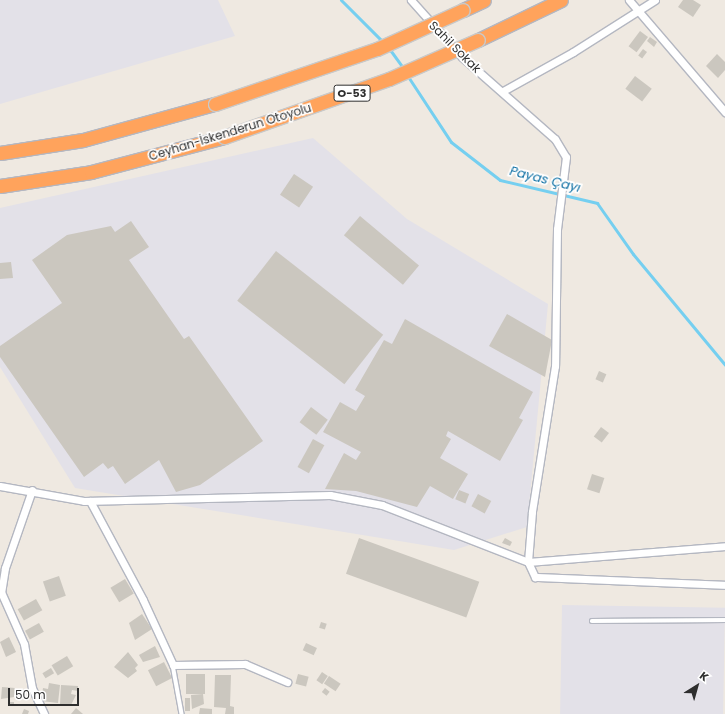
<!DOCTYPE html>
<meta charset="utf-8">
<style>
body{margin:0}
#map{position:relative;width:725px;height:714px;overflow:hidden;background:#efe9e1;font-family:Poppins,sans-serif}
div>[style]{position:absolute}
.industrial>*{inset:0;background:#e3e1e8;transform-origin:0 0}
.stream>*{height:3px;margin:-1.5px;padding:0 1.5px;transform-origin:1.5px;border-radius:1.5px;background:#75cff0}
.building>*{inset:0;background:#cbc7bf;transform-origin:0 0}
.roads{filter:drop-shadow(1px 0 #b4b7c1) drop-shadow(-1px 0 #b4b7c1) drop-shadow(0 1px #b4b7c1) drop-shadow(0 -1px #b4b7c1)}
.lane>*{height:3.5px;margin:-1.75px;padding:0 1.75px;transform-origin:1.75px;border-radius:1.75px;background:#fff}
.street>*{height:7px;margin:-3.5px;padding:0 3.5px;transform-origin:3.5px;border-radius:3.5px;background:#fff}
.highway>*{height:13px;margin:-6.5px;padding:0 6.5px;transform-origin:6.5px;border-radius:6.5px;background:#ffa35c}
.bridges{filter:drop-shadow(1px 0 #c9c9c9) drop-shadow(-1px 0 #c9c9c9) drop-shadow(0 1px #c9c9c9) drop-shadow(0 -1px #c9c9c9)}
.highway-bridge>*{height:13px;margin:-6.5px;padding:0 6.5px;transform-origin:6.5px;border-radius:6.5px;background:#ffa35c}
span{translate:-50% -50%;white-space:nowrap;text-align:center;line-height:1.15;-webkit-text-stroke:3.5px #fff;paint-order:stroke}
.shield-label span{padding:1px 3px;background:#fff;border:1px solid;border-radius:3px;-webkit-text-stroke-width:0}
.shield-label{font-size:11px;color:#2e2e2e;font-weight:700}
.street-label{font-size:12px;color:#2e2e2e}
.water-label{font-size:13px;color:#0d6fa3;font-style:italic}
.north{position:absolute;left:677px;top:666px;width:40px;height:40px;-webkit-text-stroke:3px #fff;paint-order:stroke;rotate:37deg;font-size:11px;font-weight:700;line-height:16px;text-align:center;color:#2e2e2e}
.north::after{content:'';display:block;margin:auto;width:14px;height:18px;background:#2e2e2e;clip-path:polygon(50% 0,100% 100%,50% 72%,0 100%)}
.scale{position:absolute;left:8px;top:688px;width:71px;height:18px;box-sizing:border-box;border:2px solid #2e2e2e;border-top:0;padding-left:5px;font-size:12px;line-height:14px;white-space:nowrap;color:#2e2e2e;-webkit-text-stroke:3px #fff;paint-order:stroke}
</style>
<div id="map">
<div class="industrial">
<div style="clip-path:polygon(0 0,218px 0,235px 36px,0 104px)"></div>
<div style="clip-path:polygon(313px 138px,407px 219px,548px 304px,527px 527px,454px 550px,75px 488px,0 367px,0 208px)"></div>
<div style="left:562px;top:605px;width:163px;height:110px;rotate:1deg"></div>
</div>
<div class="stream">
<div style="left:341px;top:0;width:61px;rotate:45deg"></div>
<div style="left:388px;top:47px;width:26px;rotate:54deg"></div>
<div style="left:407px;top:75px;width:80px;rotate:56.7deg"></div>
<div style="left:451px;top:142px;width:62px;rotate:37.8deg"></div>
<div style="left:500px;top:180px;width:100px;rotate:13.3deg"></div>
<div style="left:597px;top:203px;width:62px;rotate:54.8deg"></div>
<div style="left:633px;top:254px;width:144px;rotate:50.3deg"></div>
</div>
<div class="building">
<div style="clip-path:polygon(683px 0,693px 0,701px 5px,693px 17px,678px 7px)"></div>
<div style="left:640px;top:31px;width:10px;height:19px;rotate:37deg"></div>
<div style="clip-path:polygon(650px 37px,657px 42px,654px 47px,647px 41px)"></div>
<div style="left:643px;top:49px;width:5px;height:8px;rotate:37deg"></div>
<div style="clip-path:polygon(717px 54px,725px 62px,725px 70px,718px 78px,706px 66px)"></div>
<div style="left:635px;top:76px;width:21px;height:16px;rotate:37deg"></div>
<div style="left:294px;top:174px;width:23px;height:25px;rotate:34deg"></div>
<div style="left:360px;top:216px;width:77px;height:25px;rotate:40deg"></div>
<div style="clip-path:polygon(131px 221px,149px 247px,129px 260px,184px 339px,189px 336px,263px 441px,200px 485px,176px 492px,159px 460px,125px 484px,113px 466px,108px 469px,103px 463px,84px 477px,0 357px,0 346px,62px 303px,32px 260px,67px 235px,111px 226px,115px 232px)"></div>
<div style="left:276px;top:251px;width:136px;height:63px;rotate:38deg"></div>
<div style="clip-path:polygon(11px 262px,13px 278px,0 279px,0 263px)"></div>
<div style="clip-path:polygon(507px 314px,552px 340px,545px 377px,489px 346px)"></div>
<div style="clip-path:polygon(405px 319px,533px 392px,519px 418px,523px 420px,500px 461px,448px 431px,446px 436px,451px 439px,440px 458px,468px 474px,453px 499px,430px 486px,417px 507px,356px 491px,325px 489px,344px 453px,356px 460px,361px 452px,323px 432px,340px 402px,356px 411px,365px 396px,355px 390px,384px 340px,392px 344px)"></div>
<div style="left:599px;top:371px;width:8px;height:9px;rotate:23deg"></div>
<div style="left:311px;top:407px;width:21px;height:19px;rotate:37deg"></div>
<div style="left:601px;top:427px;width:10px;height:12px;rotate:37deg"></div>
<div style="left:313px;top:439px;width:13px;height:32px;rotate:29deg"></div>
<div style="left:592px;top:474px;width:13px;height:16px;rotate:18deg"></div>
<div style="left:459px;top:490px;width:11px;height:10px;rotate:22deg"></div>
<div style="left:478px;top:494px;width:15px;height:14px;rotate:28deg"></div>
<div style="left:359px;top:538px;width:128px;height:38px;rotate:20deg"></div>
<div style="clip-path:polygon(505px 538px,512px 542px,510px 546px,502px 543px)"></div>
<div style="left:59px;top:576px;width:21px;height:17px;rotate:71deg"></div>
<div style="left:125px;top:579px;width:17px;height:17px;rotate:59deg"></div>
<div style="left:36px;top:599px;width:13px;height:21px;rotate:61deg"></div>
<div style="clip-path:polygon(142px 614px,152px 629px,135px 640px,129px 623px)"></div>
<div style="left:321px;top:622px;width:6px;height:6px;rotate:18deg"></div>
<div style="left:39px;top:623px;width:10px;height:16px;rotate:61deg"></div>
<div style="clip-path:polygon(9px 637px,16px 652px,6px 657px,0 642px)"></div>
<div style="left:306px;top:643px;width:12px;height:8px;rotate:24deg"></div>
<div style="clip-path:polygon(155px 646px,160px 657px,143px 662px,139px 655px)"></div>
<div style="clip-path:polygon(128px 652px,138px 665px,135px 668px,137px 671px,128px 678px,114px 667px)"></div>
<div style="left:67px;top:656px;width:12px;height:18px;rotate:59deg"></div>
<div style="left:164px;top:662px;width:18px;height:18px;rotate:63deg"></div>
<div style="left:51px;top:668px;width:6px;height:10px;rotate:59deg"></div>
<div style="left:322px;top:672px;width:7px;height:10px;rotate:34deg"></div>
<div style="left:186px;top:674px;width:19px;height:20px"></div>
<div style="left:298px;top:674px;width:11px;height:10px;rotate:15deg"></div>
<div style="clip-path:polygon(215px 675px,231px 675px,230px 706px,234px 707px,234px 714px,225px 714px,226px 708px,214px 707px)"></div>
<div style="left:329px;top:676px;width:14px;height:9px;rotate:34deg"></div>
<div style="clip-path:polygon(49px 683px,60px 685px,58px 703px,41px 701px,43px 688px,48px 689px)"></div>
<div style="clip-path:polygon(61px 685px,78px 686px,78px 691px,72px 690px,71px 694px,76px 695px,71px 705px,60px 704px)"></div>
<div style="clip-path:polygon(2px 687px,15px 688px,14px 697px,1px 699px)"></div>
<div style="left:325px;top:688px;width:6px;height:5px;rotate:39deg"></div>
<div style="clip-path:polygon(203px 694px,204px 704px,192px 709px,191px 695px)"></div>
<div style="left:185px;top:698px;width:5px;height:13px"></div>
<div style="left:8px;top:702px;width:6px;height:4px"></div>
<div style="clip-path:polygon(76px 708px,83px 714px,71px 714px)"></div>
<div style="clip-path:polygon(200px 708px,212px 709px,212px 714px,199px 714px)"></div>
<div style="clip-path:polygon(24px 709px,29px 711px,28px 714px,22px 714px)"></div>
</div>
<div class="roads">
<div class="lane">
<div style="left:592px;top:621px;width:133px;rotate:-0.4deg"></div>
<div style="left:173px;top:665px;width:50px;rotate:79.6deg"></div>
</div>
<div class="street">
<div style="left:411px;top:0;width:76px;rotate:48.2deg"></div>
<div style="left:462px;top:57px;width:124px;rotate:41.4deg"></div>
<div style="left:555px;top:139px;width:21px;rotate:59deg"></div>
<div style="left:566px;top:157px;width:73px;rotate:97.1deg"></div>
<div style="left:557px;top:229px;width:137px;rotate:90.8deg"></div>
<div style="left:555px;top:366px;width:148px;rotate:99deg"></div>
<div style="left:532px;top:512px;width:50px;rotate:94.6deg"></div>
<div style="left:528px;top:562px;width:17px;rotate:65deg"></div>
<div style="left:535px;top:577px;width:190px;rotate:2.4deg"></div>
<div style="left:629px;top:0;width:148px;rotate:49.4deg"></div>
<div style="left:503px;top:91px;width:80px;rotate:-29.1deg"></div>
<div style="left:573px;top:52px;width:97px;rotate:-32.4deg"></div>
<div style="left:0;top:486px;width:85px;rotate:10.1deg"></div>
<div style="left:84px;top:501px;width:246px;rotate:-1.4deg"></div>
<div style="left:330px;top:495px;width:53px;rotate:10.9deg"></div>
<div style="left:382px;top:505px;width:157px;rotate:21.3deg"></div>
<div style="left:528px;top:562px;width:198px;rotate:-4.6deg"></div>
<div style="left:32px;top:490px;width:83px;rotate:109.1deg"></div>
<div style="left:5px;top:568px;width:24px;rotate:99deg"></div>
<div style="left:1px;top:592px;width:57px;rotate:66.1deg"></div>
<div style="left:24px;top:644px;width:45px;rotate:79.7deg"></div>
<div style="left:32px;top:688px;width:29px;rotate:65deg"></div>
<div style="left:90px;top:501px;width:112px;rotate:61.8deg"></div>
<div style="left:143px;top:600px;width:72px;rotate:65.2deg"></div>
<div style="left:173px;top:665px;width:72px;rotate:-0.8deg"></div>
<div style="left:245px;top:664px;width:46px;rotate:23.2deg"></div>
</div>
<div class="highway">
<div style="left:463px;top:10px;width:23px;rotate:-25deg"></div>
<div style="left:478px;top:40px;width:92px;rotate:-25.7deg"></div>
<div style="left:0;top:153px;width:84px;rotate:-8.9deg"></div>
<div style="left:83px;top:140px;width:137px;rotate:-15.3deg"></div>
<div style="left:0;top:186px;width:92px;rotate:-8.7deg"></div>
<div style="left:91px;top:172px;width:138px;rotate:-14.7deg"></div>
</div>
</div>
<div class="bridges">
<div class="highway-bridge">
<div style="left:215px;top:104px;width:171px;rotate:-18.8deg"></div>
<div style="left:377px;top:49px;width:94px;rotate:-24.4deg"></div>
<div style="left:224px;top:137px;width:175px;rotate:-19.4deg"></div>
<div style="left:389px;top:79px;width:97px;rotate:-23.7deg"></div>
</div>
</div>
<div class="shield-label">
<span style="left:352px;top:93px">O-53</span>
</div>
<div class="street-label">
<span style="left:455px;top:47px;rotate:45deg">Sahil Sokak</span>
<span style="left:230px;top:132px;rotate:-17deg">Ceyhan-İskenderun Otoyolu</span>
</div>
<div class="water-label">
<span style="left:545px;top:180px;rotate:14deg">Payas Çayı</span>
</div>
<div class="north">K</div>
<div class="scale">50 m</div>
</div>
